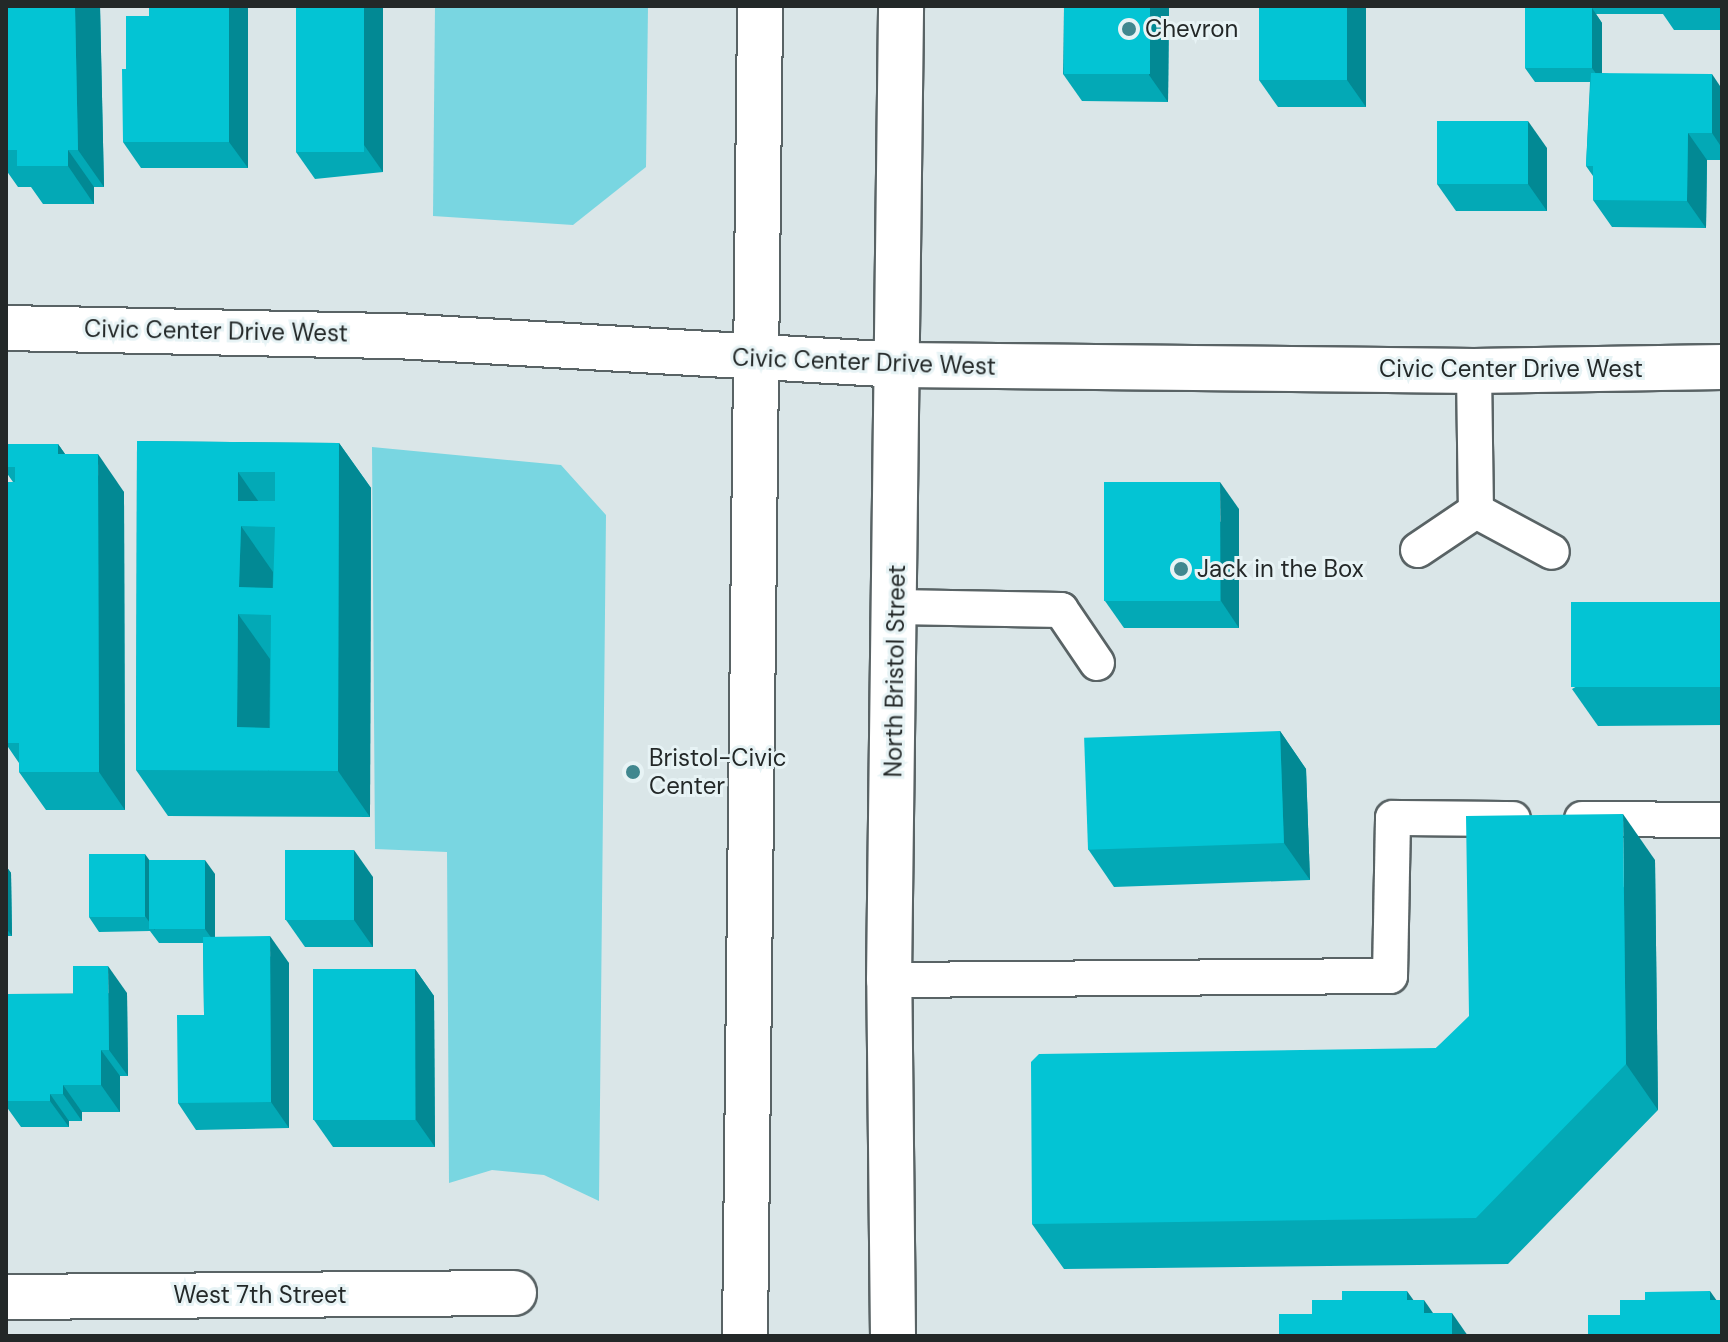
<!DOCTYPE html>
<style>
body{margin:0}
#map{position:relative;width:1728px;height:1342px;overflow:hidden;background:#dae6e8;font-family:"DM Sans",sans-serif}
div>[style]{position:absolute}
.green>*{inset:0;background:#79d6e1}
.roads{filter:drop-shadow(2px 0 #596365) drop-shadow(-2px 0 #596365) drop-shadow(0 2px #596365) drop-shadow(0 -2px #596365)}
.service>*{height:34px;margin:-17px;padding:0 17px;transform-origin:17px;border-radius:17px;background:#fff}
.minor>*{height:44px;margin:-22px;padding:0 22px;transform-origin:22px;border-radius:22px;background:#fff}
.secondary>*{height:44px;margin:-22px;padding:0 22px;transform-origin:22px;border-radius:22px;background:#fff}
.primary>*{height:44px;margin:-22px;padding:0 22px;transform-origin:22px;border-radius:22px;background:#fff}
.wall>*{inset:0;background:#03a9b6}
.shaded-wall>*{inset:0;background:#028994}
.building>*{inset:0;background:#03c4d4;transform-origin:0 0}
.dots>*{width:22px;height:22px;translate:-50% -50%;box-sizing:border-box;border:4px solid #e7f3f5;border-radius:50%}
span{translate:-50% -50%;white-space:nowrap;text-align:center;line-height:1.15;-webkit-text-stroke:6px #e7f3f5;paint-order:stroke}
.poi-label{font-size:24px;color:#232828}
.left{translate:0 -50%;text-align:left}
.street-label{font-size:24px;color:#232828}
.frame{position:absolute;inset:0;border:8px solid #232828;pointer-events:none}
</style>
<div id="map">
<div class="green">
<div style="clip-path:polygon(435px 6px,648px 6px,646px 167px,573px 225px,433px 216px)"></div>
<div style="clip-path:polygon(372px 447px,561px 465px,606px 515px,599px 1201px,544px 1175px,492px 1170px,449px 1183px,447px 852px,375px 849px)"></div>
</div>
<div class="roads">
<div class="service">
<div style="left:1474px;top:371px;width:140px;rotate:89.2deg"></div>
<div style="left:1476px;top:511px;width:86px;rotate:28.3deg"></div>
<div style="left:1418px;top:550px;width:70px;rotate:-33.9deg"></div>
<div style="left:896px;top:607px;width:165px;rotate:1deg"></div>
<div style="left:1061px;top:610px;width:64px;rotate:55.8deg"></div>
<div style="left:1582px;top:819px;width:140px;rotate:0.4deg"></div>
<div style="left:889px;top:980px;width:501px;rotate:-0.46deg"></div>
<div style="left:1390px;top:976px;width:158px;rotate:-88.9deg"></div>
<div style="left:1393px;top:818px;width:120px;rotate:0.5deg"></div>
</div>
<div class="minor">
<div style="left:6px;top:1297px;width:508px;rotate:-0.45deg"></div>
</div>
<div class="secondary">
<div style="left:6px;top:328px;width:391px;rotate:1.2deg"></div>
<div style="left:397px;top:336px;width:504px;rotate:3.3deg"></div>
<div style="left:900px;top:365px;width:574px;rotate:0.6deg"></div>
<div style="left:1474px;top:371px;width:248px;rotate:-0.9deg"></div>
</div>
<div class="primary">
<div style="left:745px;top:1336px;width:1330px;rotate:-89.35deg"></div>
<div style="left:893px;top:1336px;width:356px;rotate:-90.6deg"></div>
<div style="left:889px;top:980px;width:974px;rotate:-89.29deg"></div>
</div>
</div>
<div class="wall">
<div style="clip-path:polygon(6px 6px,100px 6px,104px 187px,94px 187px,94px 204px,43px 204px,31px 187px,18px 187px,6px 170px)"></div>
<div style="clip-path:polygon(248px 6px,248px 168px,141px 168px,123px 142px,126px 69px)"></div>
<div style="clip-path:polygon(296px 6px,383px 6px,383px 172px,315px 179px,296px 152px)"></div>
<div style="clip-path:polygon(1064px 6px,1169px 6px,1168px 102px,1082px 101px,1063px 74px)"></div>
<div style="clip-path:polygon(1366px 6px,1366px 107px,1278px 107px,1259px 80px)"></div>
<div style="clip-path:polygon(1583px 6px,1722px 6px,1722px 30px,1674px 30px,1663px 14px,1596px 14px,1602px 23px,1602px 73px,1722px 89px,1722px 160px,1707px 160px,1706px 228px,1612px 227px,1593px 200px,1593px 176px,1586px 166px,1590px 82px,1535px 82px,1525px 68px,1585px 8px)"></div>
<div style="clip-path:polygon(1547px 148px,1547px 211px,1456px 211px,1437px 184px)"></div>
<div style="clip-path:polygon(137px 441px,339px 443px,371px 488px,370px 817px,168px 816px,136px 770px)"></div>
<div style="clip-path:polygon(6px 444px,58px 444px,65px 454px,124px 492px,125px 810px,46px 810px,19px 772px,19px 763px,6px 744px,6px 482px,13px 482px,6px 472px)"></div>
<div style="clip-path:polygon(1239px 509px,1239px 628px,1124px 628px,1105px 601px)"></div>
<div style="clip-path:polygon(1722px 602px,1722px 725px,1598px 726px,1572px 689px)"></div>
<div style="clip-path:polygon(1280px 731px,1306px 769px,1310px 880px,1114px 887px,1088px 849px)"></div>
<div style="clip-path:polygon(149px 860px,215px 874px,215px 937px,289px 963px,289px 1128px,196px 1130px,178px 1103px,204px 1015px,203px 943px,159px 943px,150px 931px,99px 932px,89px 917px)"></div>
<div style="clip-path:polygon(1655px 860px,1658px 1110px,1508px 1264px,1064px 1269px,1032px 1224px,1436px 1048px)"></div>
<div style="clip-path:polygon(6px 866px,11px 873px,12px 936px,6px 936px)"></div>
<div style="clip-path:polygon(373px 877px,373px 947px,305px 947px,286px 920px)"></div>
<div style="clip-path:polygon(415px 969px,434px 996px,435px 1147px,333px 1147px,314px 1120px)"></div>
<div style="clip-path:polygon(127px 993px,128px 1076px,120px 1076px,120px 1112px,82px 1112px,82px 1121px,69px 1121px,69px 1127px,21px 1127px,6px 1106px,6px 994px)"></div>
</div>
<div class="shaded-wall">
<div style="clip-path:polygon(75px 6px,100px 6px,104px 187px,78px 150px)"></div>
<div style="clip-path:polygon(229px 6px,248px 6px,248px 168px,229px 142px)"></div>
<div style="clip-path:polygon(364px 6px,383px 6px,383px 172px,364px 145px)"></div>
<div style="clip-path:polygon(1150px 6px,1169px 6px,1168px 102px,1149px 75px)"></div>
<div style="clip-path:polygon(1347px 6px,1366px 6px,1366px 107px,1347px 80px)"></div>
<div style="clip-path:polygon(1592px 8px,1602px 23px,1602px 82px,1592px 68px)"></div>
<div style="clip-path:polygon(1712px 74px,1722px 89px,1722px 148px,1712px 133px)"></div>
<div style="clip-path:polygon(1528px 121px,1547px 148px,1547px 211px,1528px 184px)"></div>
<div style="clip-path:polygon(1688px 133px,1707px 160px,1706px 228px,1687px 201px)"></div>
<div style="clip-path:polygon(68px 150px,94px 187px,94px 204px,68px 166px)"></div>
<div style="clip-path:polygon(339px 443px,371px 488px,370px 817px,338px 771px)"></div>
<div style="clip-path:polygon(58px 444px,84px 481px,58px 454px)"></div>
<div style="clip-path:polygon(98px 454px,124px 492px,125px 810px,99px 772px)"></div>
<div style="clip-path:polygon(238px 472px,270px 518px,238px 501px)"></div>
<div style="clip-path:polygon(1220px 482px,1239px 509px,1239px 628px,1221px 601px)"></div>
<div style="clip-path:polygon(241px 526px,273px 572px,272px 615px,239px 587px)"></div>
<div style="clip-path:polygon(238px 614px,270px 659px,269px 771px,237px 727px)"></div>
<div style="clip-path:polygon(1280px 731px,1306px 769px,1310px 880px,1284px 843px)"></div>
<div style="clip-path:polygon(1623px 814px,1655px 860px,1658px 1110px,1626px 1064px)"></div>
<div style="clip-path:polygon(354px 850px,373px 877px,373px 947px,354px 920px)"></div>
<div style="clip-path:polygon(145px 854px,155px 868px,155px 930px,145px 916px)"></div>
<div style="clip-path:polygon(205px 860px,215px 874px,215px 943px,205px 929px)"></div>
<div style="clip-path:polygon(6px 866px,11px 873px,12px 936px,6px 928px)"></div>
<div style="clip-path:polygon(270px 936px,289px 963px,289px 1128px,271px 1102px)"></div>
<div style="clip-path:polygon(108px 966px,127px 993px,128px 1076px,109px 1050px)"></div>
<div style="clip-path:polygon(415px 969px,434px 996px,435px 1147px,416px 1120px)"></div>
<div style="clip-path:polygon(101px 1050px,120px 1076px,120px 1112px,101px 1085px)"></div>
<div style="clip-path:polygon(63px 1085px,82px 1112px,82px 1121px,63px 1094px)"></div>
<div style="clip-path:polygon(50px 1094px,69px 1121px,69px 1127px,50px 1101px)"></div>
<div style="clip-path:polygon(1407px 1291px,1434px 1329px,1407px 1300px)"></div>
<div style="clip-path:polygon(1710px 1291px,1722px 1308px,1710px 1300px)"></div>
<div style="clip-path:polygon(1424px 1300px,1449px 1336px,1424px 1313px)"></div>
<div style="clip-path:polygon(1452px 1313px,1468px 1336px,1452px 1336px)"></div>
</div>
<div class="building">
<div style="clip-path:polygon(6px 6px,75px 6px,78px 150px,68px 150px,68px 166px,17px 166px,17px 150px,6px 150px)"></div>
<div style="clip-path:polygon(149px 6px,229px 6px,229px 142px,123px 142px,122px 69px,126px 69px,126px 16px,149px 16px)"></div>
<div style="left:296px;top:6px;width:68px;height:146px"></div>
<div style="left:1064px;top:6px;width:86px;height:68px"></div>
<div style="left:1259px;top:6px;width:88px;height:74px"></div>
<div style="left:1525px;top:8px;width:67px;height:60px"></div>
<div style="clip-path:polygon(1591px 73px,1712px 74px,1712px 133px,1688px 133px,1687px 201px,1593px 200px,1593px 166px,1586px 166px)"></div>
<div style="left:1437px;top:121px;width:91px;height:63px"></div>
<div style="clip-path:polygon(evenodd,137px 441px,339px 443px,338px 771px,136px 770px,137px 441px,238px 472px,275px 472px,275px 501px,238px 501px,238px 472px,137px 441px,241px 526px,275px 527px,273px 588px,239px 587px,241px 526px,137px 441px,238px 614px,271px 615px,270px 728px,237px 727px,238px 614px)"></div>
<div style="clip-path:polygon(6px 444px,58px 444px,58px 454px,98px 454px,99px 772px,19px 772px,19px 743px,6px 743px,6px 482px,15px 482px,15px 467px,6px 467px)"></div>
<div style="left:1220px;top:482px;width:119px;height:116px;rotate:90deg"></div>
<div style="left:1722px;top:602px;width:85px;height:151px;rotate:90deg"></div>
<div style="left:1280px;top:731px;width:112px;height:196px;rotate:88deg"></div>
<div style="clip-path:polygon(1623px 814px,1626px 1064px,1476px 1218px,1032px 1224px,1031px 1062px,1039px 1054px,1436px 1048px,1469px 1016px,1466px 816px)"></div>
<div style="left:285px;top:850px;width:69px;height:70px"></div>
<div style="left:89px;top:854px;width:56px;height:63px"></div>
<div style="left:149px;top:860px;width:56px;height:69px"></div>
<div style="clip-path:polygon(270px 936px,271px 1102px,178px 1103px,177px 1015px,204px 1015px,203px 937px)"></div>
<div style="clip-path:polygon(73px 966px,108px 966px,109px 1050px,101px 1050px,101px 1085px,63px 1085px,63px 1094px,50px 1094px,50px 1101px,6px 1101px,6px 994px,73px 994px)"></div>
<div style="left:313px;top:969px;width:102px;height:151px"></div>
<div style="clip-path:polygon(1342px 1291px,1407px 1291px,1407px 1300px,1424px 1300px,1424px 1313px,1452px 1313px,1452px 1336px,1279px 1336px,1279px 1314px,1312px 1314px,1312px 1300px,1342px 1300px)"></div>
<div style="clip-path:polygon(1710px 1291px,1710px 1300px,1722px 1300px,1722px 1336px,1588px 1336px,1588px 1315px,1620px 1315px,1620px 1300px,1645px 1300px,1645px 1292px)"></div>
</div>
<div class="dots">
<div style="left:1129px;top:29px;background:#40878f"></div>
<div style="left:1181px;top:569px;background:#40878f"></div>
<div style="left:633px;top:772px;background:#40878f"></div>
</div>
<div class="poi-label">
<span class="left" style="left:1145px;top:29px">Chevron</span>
<span class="left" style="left:1197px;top:569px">Jack in the Box</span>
<span class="left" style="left:649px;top:772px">Bristol-Civic<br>Center</span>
</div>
<div class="street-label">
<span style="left:216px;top:331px;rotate:1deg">Civic Center Drive West</span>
<span style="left:864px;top:362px;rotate:2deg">Civic Center Drive West</span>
<span style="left:1511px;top:369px">Civic Center Drive West</span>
<span style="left:895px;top:671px;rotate:-89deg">North Bristol Street</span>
<span style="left:260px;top:1295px">West 7th Street</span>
</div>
<div class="frame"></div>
</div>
